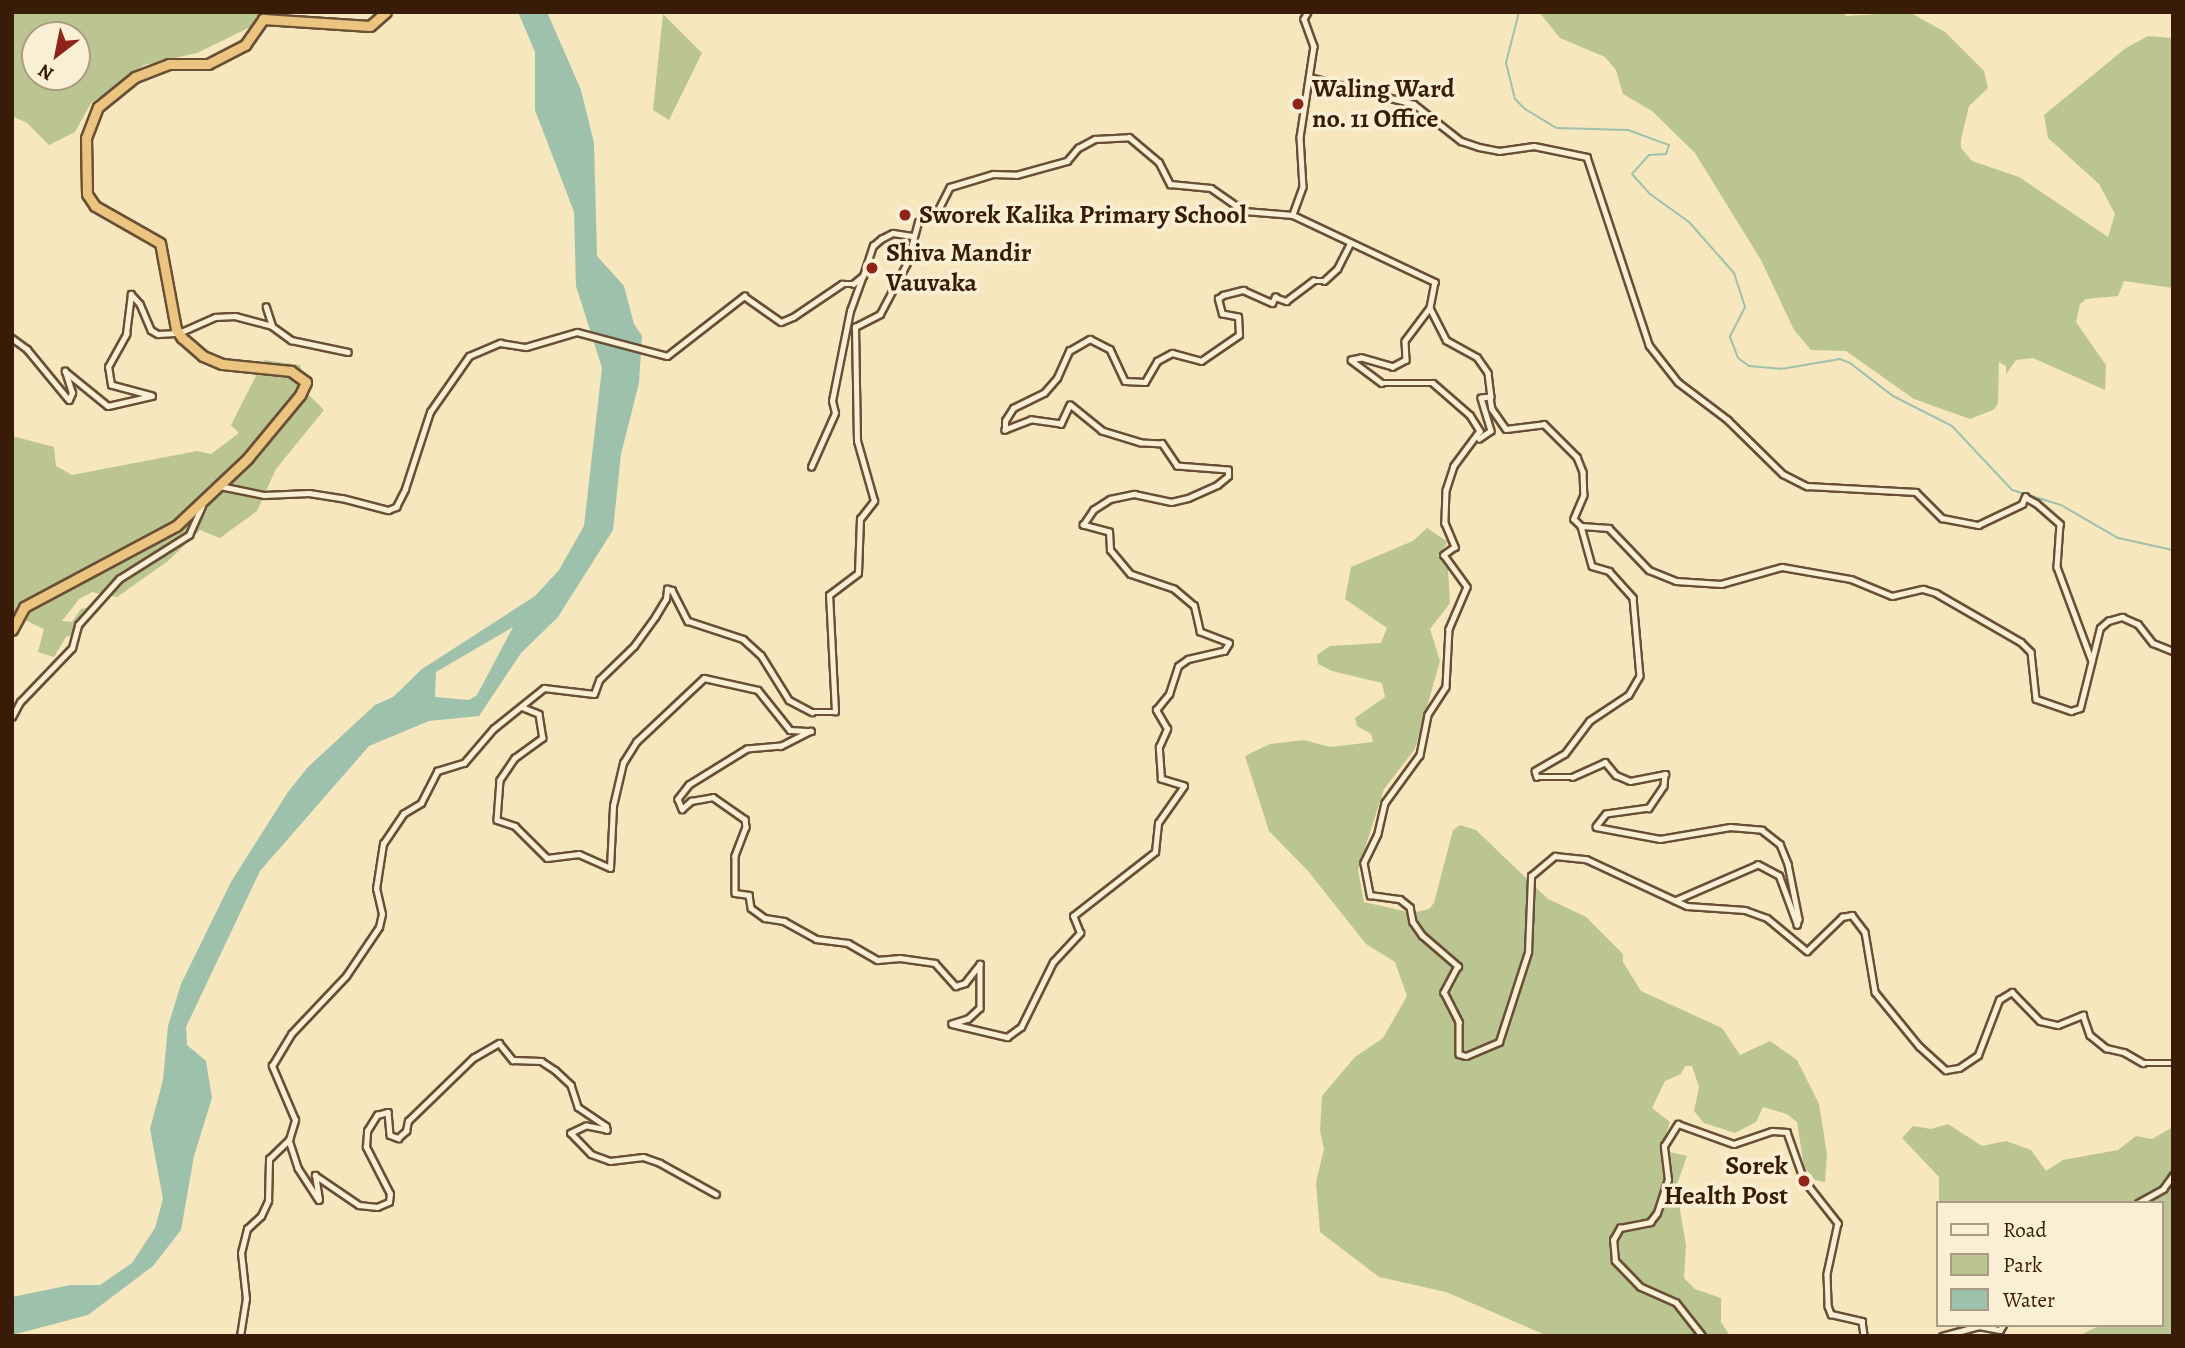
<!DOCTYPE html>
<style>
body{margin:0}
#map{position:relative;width:2185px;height:1348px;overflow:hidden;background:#f6e7be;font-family:Alegreya,serif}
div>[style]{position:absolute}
.green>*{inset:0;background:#bbc592}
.water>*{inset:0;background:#9ec1ac}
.stream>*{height:2px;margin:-1px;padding:0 1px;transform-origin:1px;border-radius:1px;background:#9ec1ac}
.roads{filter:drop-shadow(2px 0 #684f35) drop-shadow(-2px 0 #684f35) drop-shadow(0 2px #684f35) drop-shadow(0 -2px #684f35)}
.street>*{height:4.5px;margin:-2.25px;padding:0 2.25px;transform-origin:2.25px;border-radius:2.25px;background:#f9efd5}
.highway>*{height:9px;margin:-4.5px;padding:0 4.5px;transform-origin:4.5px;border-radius:4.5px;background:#ebc47f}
.dots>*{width:19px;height:19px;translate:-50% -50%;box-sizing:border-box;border:4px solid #f9efd5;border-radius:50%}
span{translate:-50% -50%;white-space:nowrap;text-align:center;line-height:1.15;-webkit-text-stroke:7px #f9efd5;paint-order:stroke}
.poi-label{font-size:26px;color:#391c07;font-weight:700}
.left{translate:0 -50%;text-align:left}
.right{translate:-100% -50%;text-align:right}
.frame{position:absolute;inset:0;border:14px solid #391c07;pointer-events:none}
.legend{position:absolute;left:1936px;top:1201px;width:228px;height:126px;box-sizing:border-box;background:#f9efd5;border:2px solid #ac9b83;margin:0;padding:9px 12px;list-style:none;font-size:21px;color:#391c07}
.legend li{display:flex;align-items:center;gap:14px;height:35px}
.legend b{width:35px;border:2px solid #ac9b83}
.north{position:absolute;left:21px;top:21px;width:70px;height:70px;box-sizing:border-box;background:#f9efd5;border:2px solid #ac9b83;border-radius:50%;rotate:212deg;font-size:19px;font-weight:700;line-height:28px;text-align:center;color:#391c07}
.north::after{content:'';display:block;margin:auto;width:24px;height:32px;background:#8f2418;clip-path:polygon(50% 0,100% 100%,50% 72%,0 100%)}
</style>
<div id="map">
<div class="green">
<div style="clip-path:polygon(evenodd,12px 12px,281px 12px,197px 53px,144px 65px,91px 103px,75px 132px,49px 145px,27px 123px,12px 116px,12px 12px,35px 35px,77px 35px,77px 77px,35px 77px,35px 35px)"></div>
<div style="clip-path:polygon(1539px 12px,1840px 12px,1847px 16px,1909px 12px,1945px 32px,1984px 71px,1988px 88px,1969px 106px,1961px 139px,1961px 148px,1972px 161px,2019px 177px,2108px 237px,2115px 214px,2099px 184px,2048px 138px,2044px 115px,2126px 48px,2148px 36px,2173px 38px,2173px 288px,2124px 281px,2118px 296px,2086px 299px,2080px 304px,2076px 322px,2106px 365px,2105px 390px,2033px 358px,2016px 360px,2006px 374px,2006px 366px,1999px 362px,1998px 404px,1993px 410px,1970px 419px,1914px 399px,1846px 351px,1811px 350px,1794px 330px,1761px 260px,1695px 153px,1652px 111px,1623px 94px,1616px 70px,1605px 57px,1560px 38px)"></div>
<div style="clip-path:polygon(663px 14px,702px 53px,669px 120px,653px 110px)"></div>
<div style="clip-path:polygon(264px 360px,300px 365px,308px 394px,324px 410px,276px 469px,257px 511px,220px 538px,200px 530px,168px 561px,117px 597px,92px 592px,79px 599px,62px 621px,72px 622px,81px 609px,97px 606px,82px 631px,66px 637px,54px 657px,38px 652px,44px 629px,12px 614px,12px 436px,54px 447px,56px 466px,72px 475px,197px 451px,211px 454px,239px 433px,231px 425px)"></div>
<div style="clip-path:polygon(1427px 528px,1448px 542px,1438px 556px,1448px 569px,1450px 603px,1430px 629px,1440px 661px,1415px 749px,1384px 789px,1358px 870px,1364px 902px,1412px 913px,1429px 909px,1434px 903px,1453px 830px,1460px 825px,1476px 830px,1548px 899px,1586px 917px,1623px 954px,1623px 962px,1641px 991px,1722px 1028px,1740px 1055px,1770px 1041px,1797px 1060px,1819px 1104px,1827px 1154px,1825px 1182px,1815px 1180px,1804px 1167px,1797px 1122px,1787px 1114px,1763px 1107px,1756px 1122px,1735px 1133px,1704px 1123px,1694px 1111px,1699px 1087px,1692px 1066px,1685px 1066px,1681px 1074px,1665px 1081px,1652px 1108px,1670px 1122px,1661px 1150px,1687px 1156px,1676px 1187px,1686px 1245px,1684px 1278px,1695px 1289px,1721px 1298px,1721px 1322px,1730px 1336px,1548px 1336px,1446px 1292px,1379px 1277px,1320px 1232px,1316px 1182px,1324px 1149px,1320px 1131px,1322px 1096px,1355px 1057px,1383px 1038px,1407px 996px,1395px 962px,1366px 944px,1308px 871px,1269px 831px,1245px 756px,1270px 744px,1304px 740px,1330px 747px,1373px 742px,1371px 734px,1357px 726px,1355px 718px,1385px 697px,1382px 683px,1332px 671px,1318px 664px,1317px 655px,1330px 646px,1381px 643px,1387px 628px,1345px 599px,1351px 567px,1413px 541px)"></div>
<div style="clip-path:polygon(1948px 1124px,1982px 1146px,2006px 1141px,2031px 1150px,2046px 1171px,2063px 1160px,2118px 1150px,2136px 1136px,2152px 1139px,2173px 1127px,2173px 1336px,2078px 1336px,2101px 1325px,2162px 1325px,2162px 1203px,1939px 1203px,1939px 1177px,1902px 1138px,1913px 1126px,1931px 1129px)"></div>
</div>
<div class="water">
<div style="clip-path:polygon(evenodd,518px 12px,547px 12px,581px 90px,594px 143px,597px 256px,624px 286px,634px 324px,642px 336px,639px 383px,621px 454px,613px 530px,558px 617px,521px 653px,479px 716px,429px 721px,369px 746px,260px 871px,186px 1027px,187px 1045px,206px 1061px,212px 1098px,194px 1156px,181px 1230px,153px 1266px,88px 1315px,12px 1335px,12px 1297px,71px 1285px,100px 1285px,132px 1263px,155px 1228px,163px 1199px,150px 1129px,163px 1080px,168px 1026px,181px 984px,231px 882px,288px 792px,308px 767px,375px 705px,393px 697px,422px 669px,535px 596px,559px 570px,584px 526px,602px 368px,576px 286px,574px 212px,535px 110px,535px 52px,518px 12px,513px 627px,477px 695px,469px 700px,435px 697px,436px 672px,513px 627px)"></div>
</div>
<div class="stream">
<div style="left:1519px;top:12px;width:53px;rotate:104.3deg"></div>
<div style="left:1506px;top:63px;width:37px;rotate:76deg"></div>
<div style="left:1515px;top:99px;width:14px;rotate:45deg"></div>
<div style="left:1525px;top:109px;width:37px;rotate:31deg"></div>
<div style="left:1557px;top:128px;width:71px;rotate:1.6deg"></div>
<div style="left:1628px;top:130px;width:44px;rotate:20.1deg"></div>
<div style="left:1669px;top:145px;width:9px;rotate:108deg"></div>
<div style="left:1666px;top:154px;width:17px;rotate:177deg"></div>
<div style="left:1649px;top:155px;width:25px;rotate:132deg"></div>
<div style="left:1632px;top:174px;width:27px;rotate:48deg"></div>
<div style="left:1650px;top:194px;width:48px;rotate:35.7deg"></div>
<div style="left:1689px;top:222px;width:68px;rotate:48.6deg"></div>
<div style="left:1734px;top:273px;width:36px;rotate:72deg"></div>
<div style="left:1745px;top:307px;width:34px;rotate:117deg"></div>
<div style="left:1730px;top:337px;width:22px;rotate:69deg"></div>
<div style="left:1738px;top:358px;width:14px;rotate:36deg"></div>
<div style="left:1749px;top:366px;width:32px;rotate:5deg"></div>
<div style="left:1781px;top:369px;width:60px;rotate:-9.6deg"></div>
<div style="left:1840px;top:359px;width:11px;rotate:22deg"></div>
<div style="left:1850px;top:363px;width:54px;rotate:37.5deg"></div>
<div style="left:1893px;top:396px;width:66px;rotate:27deg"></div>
<div style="left:1952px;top:426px;width:88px;rotate:46.8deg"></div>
<div style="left:2012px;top:490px;width:51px;rotate:17deg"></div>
<div style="left:2061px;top:505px;width:66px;rotate:30.1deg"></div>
<div style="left:2118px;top:538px;width:56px;rotate:12.3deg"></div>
</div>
<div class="roads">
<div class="street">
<div style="left:1308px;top:12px;width:8px;rotate:120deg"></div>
<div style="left:1304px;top:19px;width:29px;rotate:70deg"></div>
<div style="left:1314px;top:46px;width:92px;rotate:98.7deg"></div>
<div style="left:1300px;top:137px;width:50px;rotate:86.6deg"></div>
<div style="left:1303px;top:187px;width:30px;rotate:110deg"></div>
<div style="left:1293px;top:215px;width:157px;rotate:25.3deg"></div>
<div style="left:1435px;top:282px;width:26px;rotate:101deg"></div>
<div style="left:1430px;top:308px;width:41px;rotate:127.1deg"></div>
<div style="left:1405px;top:341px;width:19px;rotate:87deg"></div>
<div style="left:1406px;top:360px;width:15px;rotate:152deg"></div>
<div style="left:1393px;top:367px;width:33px;rotate:-164deg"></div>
<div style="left:1361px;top:358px;width:10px;rotate:169deg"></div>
<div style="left:1351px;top:360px;width:38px;rotate:37deg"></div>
<div style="left:1381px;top:383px;width:52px"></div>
<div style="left:1433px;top:383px;width:49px;rotate:40.9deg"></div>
<div style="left:1470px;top:415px;width:19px;rotate:58deg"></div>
<div style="left:1480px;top:431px;width:44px;rotate:126.6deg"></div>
<div style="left:1454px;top:466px;width:25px;rotate:108deg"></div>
<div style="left:1446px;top:490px;width:33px;rotate:92deg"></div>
<div style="left:1445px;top:523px;width:26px;rotate:67deg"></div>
<div style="left:1455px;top:547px;width:14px;rotate:144deg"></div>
<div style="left:1444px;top:555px;width:39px;rotate:54deg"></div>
<div style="left:1467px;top:587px;width:46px;rotate:113.2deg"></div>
<div style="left:1449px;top:629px;width:58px;rotate:93deg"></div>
<div style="left:1446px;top:687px;width:33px;rotate:123deg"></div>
<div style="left:1428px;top:715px;width:41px;rotate:101.3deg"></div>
<div style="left:1420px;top:755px;width:59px;rotate:126.1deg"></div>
<div style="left:1385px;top:803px;width:32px;rotate:103deg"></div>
<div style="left:1378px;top:834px;width:32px;rotate:116deg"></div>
<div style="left:1364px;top:863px;width:33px;rotate:79deg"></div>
<div style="left:1370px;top:895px;width:30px;rotate:8deg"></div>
<div style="left:1400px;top:899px;width:13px;rotate:39deg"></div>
<div style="left:1410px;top:907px;width:15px;rotate:79deg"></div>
<div style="left:1413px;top:922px;width:16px;rotate:55deg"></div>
<div style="left:1422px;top:935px;width:48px;rotate:40.7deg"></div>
<div style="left:1458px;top:966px;width:30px;rotate:118deg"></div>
<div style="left:1444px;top:992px;width:34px;rotate:63deg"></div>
<div style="left:1459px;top:1022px;width:32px;rotate:90deg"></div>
<div style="left:1459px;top:1054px;width:7px;rotate:16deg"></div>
<div style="left:1466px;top:1056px;width:36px;rotate:-23deg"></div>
<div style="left:1499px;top:1042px;width:95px;rotate:-72.1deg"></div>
<div style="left:1528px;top:952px;width:76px;rotate:-87.7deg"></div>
<div style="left:1531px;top:876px;width:31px;rotate:-40deg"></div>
<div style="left:1555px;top:856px;width:31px;rotate:6deg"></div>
<div style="left:1586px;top:859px;width:111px;rotate:25deg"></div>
<div style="left:1687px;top:906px;width:58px;rotate:3.9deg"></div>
<div style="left:1745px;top:910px;width:23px;rotate:20deg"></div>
<div style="left:1767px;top:918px;width:52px;rotate:39.5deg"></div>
<div style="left:1807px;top:951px;width:49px;rotate:-44.2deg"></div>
<div style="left:1842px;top:917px;width:10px;rotate:-11deg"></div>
<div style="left:1852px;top:915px;width:21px;rotate:53deg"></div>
<div style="left:1865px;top:932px;width:61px;rotate:80.5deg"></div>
<div style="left:1875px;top:992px;width:70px;rotate:50.8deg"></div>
<div style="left:1919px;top:1046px;width:36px;rotate:42deg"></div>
<div style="left:1946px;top:1070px;width:13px;rotate:-9deg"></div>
<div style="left:1959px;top:1068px;width:23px;rotate:-34deg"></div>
<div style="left:1978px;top:1055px;width:59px;rotate:-69.1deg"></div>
<div style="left:1999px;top:1000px;width:15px;rotate:-32deg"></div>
<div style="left:2012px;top:992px;width:40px;rotate:46deg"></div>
<div style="left:2040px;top:1021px;width:18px;rotate:13deg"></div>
<div style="left:2058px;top:1025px;width:27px;rotate:-22deg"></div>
<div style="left:2083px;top:1015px;width:21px;rotate:71deg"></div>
<div style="left:2090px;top:1035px;width:21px;rotate:39deg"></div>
<div style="left:2106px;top:1048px;width:18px;rotate:13deg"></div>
<div style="left:2124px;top:1052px;width:22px;rotate:30deg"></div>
<div style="left:2143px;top:1063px;width:30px"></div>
<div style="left:1309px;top:77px;width:108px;rotate:14.4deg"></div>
<div style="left:1414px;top:104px;width:60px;rotate:38.2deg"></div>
<div style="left:1461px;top:141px;width:19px;rotate:18deg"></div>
<div style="left:1479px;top:147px;width:20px;rotate:11deg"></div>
<div style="left:1499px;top:151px;width:35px;rotate:-8deg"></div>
<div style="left:1534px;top:146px;width:54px;rotate:11.7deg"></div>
<div style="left:1587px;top:157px;width:198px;rotate:71.7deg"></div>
<div style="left:1649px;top:345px;width:47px;rotate:51.9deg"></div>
<div style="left:1678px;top:382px;width:63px;rotate:37.2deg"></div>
<div style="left:1728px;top:420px;width:77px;rotate:44.5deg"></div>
<div style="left:1783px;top:474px;width:27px;rotate:27deg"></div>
<div style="left:1807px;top:486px;width:109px;rotate:3.2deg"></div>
<div style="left:1916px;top:492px;width:37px;rotate:45deg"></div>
<div style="left:1942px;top:518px;width:37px;rotate:11deg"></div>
<div style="left:1978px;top:525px;width:49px;rotate:-25.5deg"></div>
<div style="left:2022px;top:504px;width:8px;rotate:-67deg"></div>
<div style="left:2025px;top:497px;width:13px;rotate:29deg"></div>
<div style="left:2036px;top:503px;width:32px;rotate:41deg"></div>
<div style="left:2060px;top:524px;width:43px;rotate:94deg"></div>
<div style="left:2057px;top:567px;width:100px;rotate:69.6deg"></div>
<div style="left:1430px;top:308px;width:36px;rotate:63deg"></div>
<div style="left:1446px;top:340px;width:35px;rotate:29deg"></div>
<div style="left:1477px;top:357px;width:19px;rotate:55deg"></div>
<div style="left:1488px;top:373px;width:24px;rotate:83deg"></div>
<div style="left:1491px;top:397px;width:10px;rotate:174deg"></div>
<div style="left:1481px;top:398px;width:34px;rotate:73deg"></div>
<div style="left:1491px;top:431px;width:14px;rotate:146deg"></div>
<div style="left:272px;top:326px;width:24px;rotate:36deg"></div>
<div style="left:291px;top:340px;width:58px;rotate:11.9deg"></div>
<div style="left:12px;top:338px;width:19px;rotate:36deg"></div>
<div style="left:27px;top:349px;width:66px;rotate:50.5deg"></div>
<div style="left:69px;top:400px;width:8px;rotate:-67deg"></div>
<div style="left:72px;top:393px;width:23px;rotate:-108deg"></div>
<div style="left:65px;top:371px;width:55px;rotate:39.1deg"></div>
<div style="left:108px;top:406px;width:45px;rotate:-12.8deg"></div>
<div style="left:152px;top:396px;width:42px;rotate:-165deg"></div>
<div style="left:111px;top:385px;width:18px;rotate:-99deg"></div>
<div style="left:108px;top:367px;width:38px;rotate:-61deg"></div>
<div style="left:126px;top:334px;width:40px;rotate:-82.9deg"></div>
<div style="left:131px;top:294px;width:13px;rotate:48deg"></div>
<div style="left:140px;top:304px;width:28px;rotate:67deg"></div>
<div style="left:151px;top:330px;width:8px;rotate:30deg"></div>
<div style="left:158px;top:334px;width:21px;rotate:-3deg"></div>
<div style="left:179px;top:333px;width:39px;rotate:-24deg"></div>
<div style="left:215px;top:317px;width:20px;rotate:-3deg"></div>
<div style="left:235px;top:316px;width:38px;rotate:15deg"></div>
<div style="left:272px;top:326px;width:20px;rotate:-108deg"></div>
<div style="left:1490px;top:398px;width:11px;rotate:80deg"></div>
<div style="left:1492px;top:409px;width:24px;rotate:55deg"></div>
<div style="left:1506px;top:429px;width:38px;rotate:-7deg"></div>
<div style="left:1544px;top:424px;width:47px;rotate:45deg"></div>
<div style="left:1577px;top:457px;width:16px;rotate:68deg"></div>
<div style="left:1583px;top:472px;width:23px;rotate:88deg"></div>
<div style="left:1584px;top:495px;width:26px;rotate:113deg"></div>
<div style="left:1574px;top:519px;width:10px;rotate:45deg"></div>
<div style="left:1581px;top:526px;width:28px;rotate:4deg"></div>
<div style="left:1609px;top:528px;width:58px;rotate:46.4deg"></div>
<div style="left:1649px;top:570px;width:29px;rotate:22deg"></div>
<div style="left:1676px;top:581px;width:45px;rotate:3.8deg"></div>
<div style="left:1721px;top:584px;width:63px;rotate:-15.6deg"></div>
<div style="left:1782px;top:567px;width:70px;rotate:9.9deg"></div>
<div style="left:1851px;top:579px;width:44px;rotate:22.5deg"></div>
<div style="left:1892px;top:596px;width:32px;rotate:-13deg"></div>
<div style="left:1923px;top:589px;width:14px;rotate:17deg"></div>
<div style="left:1936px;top:593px;width:98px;rotate:30deg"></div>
<div style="left:2021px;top:642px;width:14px;rotate:45deg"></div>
<div style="left:2031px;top:652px;width:47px;rotate:83.9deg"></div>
<div style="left:2036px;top:699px;width:37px;rotate:19deg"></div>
<div style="left:2071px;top:711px;width:9px;rotate:-18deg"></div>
<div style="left:2080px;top:708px;width:82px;rotate:-76deg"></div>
<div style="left:2100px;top:628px;width:11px;rotate:-41deg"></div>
<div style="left:2108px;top:621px;width:15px;rotate:-16deg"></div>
<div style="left:2122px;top:617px;width:17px;rotate:24deg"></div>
<div style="left:2138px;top:624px;width:24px;rotate:52deg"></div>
<div style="left:2153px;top:643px;width:22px;rotate:22deg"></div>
<div style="left:811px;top:467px;width:59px;rotate:-66deg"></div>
<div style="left:835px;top:413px;width:12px;rotate:-104deg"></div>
<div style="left:832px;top:401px;width:92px;rotate:-78.7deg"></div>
<div style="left:850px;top:311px;width:35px;rotate:-70deg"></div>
<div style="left:220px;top:486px;width:45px;rotate:11.6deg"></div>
<div style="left:264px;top:495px;width:45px;rotate:-2.5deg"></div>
<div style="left:309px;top:493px;width:33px;rotate:9deg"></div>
<div style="left:342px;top:498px;width:48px;rotate:14.6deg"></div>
<div style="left:388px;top:510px;width:9px;rotate:-21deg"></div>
<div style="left:396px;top:507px;width:20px;rotate:-63deg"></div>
<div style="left:405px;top:489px;width:81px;rotate:-72deg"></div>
<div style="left:430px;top:412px;width:68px;rotate:-55.1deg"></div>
<div style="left:469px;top:356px;width:34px;rotate:-23deg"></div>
<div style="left:500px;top:343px;width:26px;rotate:9deg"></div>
<div style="left:526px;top:347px;width:53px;rotate:-16.4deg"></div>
<div style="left:577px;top:332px;width:93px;rotate:14.9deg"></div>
<div style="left:667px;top:356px;width:98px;rotate:-37.9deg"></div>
<div style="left:744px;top:296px;width:45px;rotate:35.1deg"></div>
<div style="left:781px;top:322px;width:13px;rotate:-23deg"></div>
<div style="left:793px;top:317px;width:59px;rotate:-34deg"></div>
<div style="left:842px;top:284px;width:11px"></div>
<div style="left:853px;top:284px;width:13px;rotate:-39deg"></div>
<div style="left:863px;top:276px;width:32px;rotate:-72deg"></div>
<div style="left:873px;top:246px;width:11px;rotate:-41deg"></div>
<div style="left:881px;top:239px;width:13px;rotate:-27deg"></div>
<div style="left:893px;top:233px;width:19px;rotate:9deg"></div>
<div style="left:1581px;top:526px;width:41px;rotate:74.6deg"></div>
<div style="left:1592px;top:566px;width:18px;rotate:16deg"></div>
<div style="left:1609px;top:571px;width:36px;rotate:48deg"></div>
<div style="left:1633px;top:598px;width:78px;rotate:84.9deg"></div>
<div style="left:1640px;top:676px;width:22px;rotate:120deg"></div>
<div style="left:1629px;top:695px;width:47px;rotate:146.3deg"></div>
<div style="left:1590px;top:721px;width:41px;rotate:127.1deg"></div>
<div style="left:1565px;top:754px;width:34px;rotate:150deg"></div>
<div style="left:1535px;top:771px;width:6px;rotate:72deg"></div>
<div style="left:1537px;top:777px;width:35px"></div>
<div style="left:1572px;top:777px;width:36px;rotate:-24deg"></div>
<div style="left:1605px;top:762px;width:17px;rotate:50deg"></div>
<div style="left:1616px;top:775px;width:15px;rotate:23deg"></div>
<div style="left:1630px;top:781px;width:36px;rotate:-11deg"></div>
<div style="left:1665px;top:774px;width:12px;rotate:95deg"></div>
<div style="left:1664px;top:786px;width:27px;rotate:124deg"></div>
<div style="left:1649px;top:808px;width:43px;rotate:172.1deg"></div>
<div style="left:1606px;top:814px;width:16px;rotate:128deg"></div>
<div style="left:1596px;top:827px;width:65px;rotate:10.6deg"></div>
<div style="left:1660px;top:839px;width:71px;rotate:-9.7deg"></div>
<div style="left:1730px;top:827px;width:32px;rotate:5deg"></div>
<div style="left:1762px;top:830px;width:23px;rotate:38deg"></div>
<div style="left:1780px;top:844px;width:22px;rotate:68deg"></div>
<div style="left:1788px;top:864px;width:56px;rotate:78.7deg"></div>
<div style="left:1799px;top:919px;width:6px;rotate:108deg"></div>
<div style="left:1797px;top:925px;width:52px;rotate:-110.2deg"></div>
<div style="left:1779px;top:876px;width:24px;rotate:-152deg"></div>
<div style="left:1758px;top:865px;width:90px;rotate:156.6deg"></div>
<div style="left:522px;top:707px;width:18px;rotate:22deg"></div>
<div style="left:539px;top:714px;width:24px;rotate:81deg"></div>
<div style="left:543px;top:738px;width:34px;rotate:144deg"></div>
<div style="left:515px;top:758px;width:27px;rotate:124deg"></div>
<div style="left:500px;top:780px;width:40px;rotate:94.3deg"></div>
<div style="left:497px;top:820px;width:19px;rotate:18deg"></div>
<div style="left:515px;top:826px;width:45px;rotate:45deg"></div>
<div style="left:547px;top:858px;width:32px;rotate:-7deg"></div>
<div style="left:579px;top:854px;width:34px;rotate:24deg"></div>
<div style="left:610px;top:868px;width:62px;rotate:-87.2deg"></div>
<div style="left:613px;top:806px;width:44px;rotate:-76.9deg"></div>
<div style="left:623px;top:763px;width:25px;rotate:-58deg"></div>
<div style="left:636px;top:742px;width:93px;rotate:-43.3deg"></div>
<div style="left:704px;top:678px;width:55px;rotate:12.5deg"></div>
<div style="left:758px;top:690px;width:51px;rotate:51.3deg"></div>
<div style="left:790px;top:730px;width:21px;rotate:3deg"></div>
<div style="left:811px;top:731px;width:34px;rotate:153deg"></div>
<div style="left:781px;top:746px;width:34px;rotate:175deg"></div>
<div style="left:747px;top:749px;width:68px;rotate:148.2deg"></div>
<div style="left:689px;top:785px;width:18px;rotate:128deg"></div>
<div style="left:678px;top:799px;width:11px;rotate:68deg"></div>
<div style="left:682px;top:809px;width:12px;rotate:-42deg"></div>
<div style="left:691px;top:801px;width:22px;rotate:-10deg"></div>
<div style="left:713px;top:797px;width:39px;rotate:35deg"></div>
<div style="left:745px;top:819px;width:8px;rotate:83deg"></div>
<div style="left:746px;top:827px;width:31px;rotate:111deg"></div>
<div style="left:735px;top:856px;width:37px;rotate:90deg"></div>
<div style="left:735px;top:893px;width:14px;rotate:8deg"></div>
<div style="left:749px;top:895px;width:13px;rotate:81deg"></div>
<div style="left:751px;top:908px;width:17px;rotate:36deg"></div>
<div style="left:765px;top:918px;width:19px;rotate:9deg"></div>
<div style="left:784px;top:921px;width:37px;rotate:29deg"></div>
<div style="left:816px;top:939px;width:32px;rotate:7deg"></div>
<div style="left:848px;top:943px;width:34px;rotate:30deg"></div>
<div style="left:877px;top:960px;width:23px;rotate:-5deg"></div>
<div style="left:900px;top:958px;width:35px;rotate:8deg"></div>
<div style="left:935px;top:963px;width:31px;rotate:48deg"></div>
<div style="left:956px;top:986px;width:9px;rotate:-18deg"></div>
<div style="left:965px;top:983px;width:24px;rotate:-52deg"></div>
<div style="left:980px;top:964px;width:44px;rotate:90deg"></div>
<div style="left:980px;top:1008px;width:16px;rotate:137deg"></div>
<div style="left:968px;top:1019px;width:17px;rotate:163deg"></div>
<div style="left:952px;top:1024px;width:57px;rotate:13.3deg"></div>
<div style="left:1007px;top:1037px;width:17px;rotate:-36deg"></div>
<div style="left:1021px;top:1027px;width:72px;rotate:-63.8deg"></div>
<div style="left:1053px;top:962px;width:40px;rotate:-47deg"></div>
<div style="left:1080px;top:933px;width:18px;rotate:-112deg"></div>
<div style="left:1073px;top:916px;width:104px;rotate:-38deg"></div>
<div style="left:1155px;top:852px;width:29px;rotate:-84deg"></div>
<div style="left:1158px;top:823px;width:45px;rotate:-54.9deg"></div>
<div style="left:1184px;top:786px;width:24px;rotate:-163deg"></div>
<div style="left:1161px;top:779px;width:32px;rotate:-94deg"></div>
<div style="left:1159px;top:747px;width:20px;rotate:-66deg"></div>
<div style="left:1167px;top:729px;width:22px;rotate:-120deg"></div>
<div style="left:1156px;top:710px;width:21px;rotate:-51deg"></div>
<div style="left:1169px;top:694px;width:29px;rotate:-72deg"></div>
<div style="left:1178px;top:666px;width:12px;rotate:-35deg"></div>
<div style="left:1188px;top:659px;width:37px;rotate:-13deg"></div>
<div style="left:1224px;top:651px;width:9px;rotate:-58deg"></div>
<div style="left:1229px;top:643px;width:31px;rotate:-159deg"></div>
<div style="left:1200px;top:632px;width:27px;rotate:-103deg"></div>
<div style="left:1194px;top:606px;width:26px;rotate:-140deg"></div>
<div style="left:1174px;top:589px;width:46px;rotate:-161.2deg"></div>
<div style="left:1130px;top:574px;width:31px;rotate:-130deg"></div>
<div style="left:1110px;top:550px;width:18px;rotate:-93deg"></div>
<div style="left:1109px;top:532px;width:27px;rotate:-165deg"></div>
<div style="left:1083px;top:525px;width:18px;rotate:-56deg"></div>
<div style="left:1093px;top:510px;width:20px;rotate:-33deg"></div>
<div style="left:1110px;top:499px;width:25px;rotate:-12deg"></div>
<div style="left:1134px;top:494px;width:38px;rotate:12deg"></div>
<div style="left:1171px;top:502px;width:17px;rotate:-13deg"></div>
<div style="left:1188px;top:498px;width:32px;rotate:-24deg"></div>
<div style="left:1217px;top:485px;width:14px;rotate:-39deg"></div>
<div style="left:1228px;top:476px;width:6px;rotate:-90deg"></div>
<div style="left:1228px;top:470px;width:51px;rotate:-175.5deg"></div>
<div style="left:1177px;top:466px;width:27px;rotate:-124deg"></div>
<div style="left:1162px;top:444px;width:21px;rotate:-177deg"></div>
<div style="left:1141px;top:443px;width:41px;rotate:-162.9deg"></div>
<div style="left:1102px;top:431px;width:41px;rotate:-140.9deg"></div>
<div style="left:1070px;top:405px;width:21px;rotate:115deg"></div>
<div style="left:1061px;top:424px;width:30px;rotate:-172deg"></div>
<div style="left:1031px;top:420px;width:28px;rotate:159deg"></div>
<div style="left:1005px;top:430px;width:9px;rotate:-90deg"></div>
<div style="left:1005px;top:421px;width:15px;rotate:-58deg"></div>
<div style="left:1013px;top:408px;width:34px;rotate:-26deg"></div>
<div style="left:1044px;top:393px;width:20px;rotate:-49deg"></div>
<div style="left:1057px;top:378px;width:30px;rotate:-66deg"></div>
<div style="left:1069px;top:351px;width:24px;rotate:-30deg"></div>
<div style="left:1090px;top:339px;width:22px;rotate:27deg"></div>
<div style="left:1110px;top:349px;width:35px;rotate:65deg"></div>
<div style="left:1125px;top:381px;width:20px;rotate:3deg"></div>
<div style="left:1145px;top:382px;width:24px;rotate:-60deg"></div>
<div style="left:1157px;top:361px;width:17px;rotate:-28deg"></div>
<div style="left:1172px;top:353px;width:30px;rotate:15deg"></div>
<div style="left:1201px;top:361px;width:46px;rotate:-34.4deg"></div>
<div style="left:1239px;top:335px;width:18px;rotate:-93deg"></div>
<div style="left:1238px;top:317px;width:16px;rotate:-169deg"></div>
<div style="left:1222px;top:314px;width:16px;rotate:-105deg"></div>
<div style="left:1218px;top:299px;width:6px;rotate:-39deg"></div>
<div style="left:1223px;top:295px;width:21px;rotate:-14deg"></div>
<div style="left:1243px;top:290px;width:32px;rotate:24deg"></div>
<div style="left:1272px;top:303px;width:7px;rotate:-63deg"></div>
<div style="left:1275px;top:297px;width:12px;rotate:20deg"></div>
<div style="left:1286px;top:301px;width:34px;rotate:-37deg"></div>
<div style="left:1313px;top:281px;width:11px"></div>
<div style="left:1324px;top:281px;width:18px;rotate:-43deg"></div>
<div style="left:1337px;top:269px;width:29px;rotate:-63deg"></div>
<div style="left:12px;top:717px;width:17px;rotate:-62deg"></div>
<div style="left:20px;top:702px;width:75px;rotate:-46.1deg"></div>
<div style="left:72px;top:648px;width:24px;rotate:-75deg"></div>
<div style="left:78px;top:625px;width:62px;rotate:-48.3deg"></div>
<div style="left:119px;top:579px;width:83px;rotate:-32.2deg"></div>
<div style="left:189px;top:535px;width:32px;rotate:-66deg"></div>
<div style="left:289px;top:1140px;width:29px;rotate:72deg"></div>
<div style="left:298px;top:1168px;width:38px;rotate:57deg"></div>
<div style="left:319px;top:1200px;width:25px;rotate:-99deg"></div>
<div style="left:315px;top:1175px;width:53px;rotate:34.3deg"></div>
<div style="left:359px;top:1205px;width:18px;rotate:6deg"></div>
<div style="left:377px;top:1207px;width:13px;rotate:-23deg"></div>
<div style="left:389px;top:1202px;width:8px;rotate:-83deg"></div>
<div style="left:390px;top:1194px;width:53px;rotate:-117.1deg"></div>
<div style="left:366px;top:1147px;width:16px;rotate:-86deg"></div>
<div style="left:367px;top:1131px;width:19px;rotate:-58deg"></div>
<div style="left:377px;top:1115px;width:11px;rotate:-15deg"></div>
<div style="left:388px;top:1112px;width:23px;rotate:85deg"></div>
<div style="left:390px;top:1135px;width:9px;rotate:21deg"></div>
<div style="left:398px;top:1138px;width:11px;rotate:-41deg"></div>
<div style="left:406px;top:1131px;width:10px;rotate:-79deg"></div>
<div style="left:408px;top:1121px;width:91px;rotate:-44.1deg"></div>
<div style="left:473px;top:1058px;width:30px;rotate:-30deg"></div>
<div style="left:499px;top:1043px;width:22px;rotate:51deg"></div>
<div style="left:513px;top:1060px;width:28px;rotate:2deg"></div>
<div style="left:541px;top:1061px;width:17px;rotate:33deg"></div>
<div style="left:555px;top:1070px;width:22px;rotate:43deg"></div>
<div style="left:571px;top:1085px;width:23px;rotate:72deg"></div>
<div style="left:578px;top:1107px;width:34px;rotate:34deg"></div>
<div style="left:606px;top:1126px;width:4px;rotate:76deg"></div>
<div style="left:607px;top:1130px;width:21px;rotate:-169deg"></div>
<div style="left:586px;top:1126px;width:17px;rotate:155deg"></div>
<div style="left:571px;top:1133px;width:29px;rotate:46deg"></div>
<div style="left:591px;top:1154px;width:20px;rotate:20deg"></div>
<div style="left:610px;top:1161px;width:33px;rotate:-7deg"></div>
<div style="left:643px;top:1157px;width:18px;rotate:19deg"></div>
<div style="left:660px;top:1163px;width:64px;rotate:29deg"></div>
<div style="left:2138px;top:1203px;width:29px;rotate:-29deg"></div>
<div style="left:2163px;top:1189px;width:17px;rotate:-54deg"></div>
<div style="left:240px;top:1336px;width:37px;rotate:-81deg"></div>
<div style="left:246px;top:1299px;width:46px;rotate:-96.2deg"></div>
<div style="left:241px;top:1253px;width:25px;rotate:-76deg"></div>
<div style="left:247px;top:1229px;width:19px;rotate:-43deg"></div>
<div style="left:261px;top:1216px;width:17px;rotate:-65deg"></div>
<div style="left:268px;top:1201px;width:42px;rotate:-88.6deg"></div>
<div style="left:269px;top:1159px;width:28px;rotate:-44deg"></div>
<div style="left:289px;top:1140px;width:21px;rotate:-73deg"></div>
<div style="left:295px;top:1120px;width:59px;rotate:-113.1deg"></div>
<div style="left:272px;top:1066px;width:37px;rotate:-59deg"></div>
<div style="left:291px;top:1034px;width:80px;rotate:-46.5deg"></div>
<div style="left:346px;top:976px;width:59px;rotate:-56deg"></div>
<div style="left:379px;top:927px;width:13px;rotate:-77deg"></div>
<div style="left:382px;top:914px;width:26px;rotate:-103deg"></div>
<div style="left:376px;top:889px;width:46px;rotate:-81.2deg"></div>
<div style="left:383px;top:844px;width:36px;rotate:-56deg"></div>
<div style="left:403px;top:814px;width:21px;rotate:-31deg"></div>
<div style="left:421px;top:803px;width:36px;rotate:-63deg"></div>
<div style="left:437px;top:771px;width:28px;rotate:-17deg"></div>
<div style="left:464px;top:763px;width:45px;rotate:-49.5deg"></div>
<div style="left:493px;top:729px;width:65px;rotate:-38.8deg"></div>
<div style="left:544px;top:688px;width:50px;rotate:6.8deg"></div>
<div style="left:594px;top:694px;width:15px;rotate:-70deg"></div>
<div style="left:599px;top:680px;width:49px;rotate:-44.2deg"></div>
<div style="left:634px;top:646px;width:36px;rotate:-54deg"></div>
<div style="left:655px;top:617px;width:21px;rotate:-59deg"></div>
<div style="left:666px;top:599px;width:10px;rotate:-84deg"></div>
<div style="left:667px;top:589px;width:5px;rotate:11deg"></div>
<div style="left:672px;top:590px;width:35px;rotate:63deg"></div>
<div style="left:688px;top:621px;width:58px;rotate:18.1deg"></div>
<div style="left:743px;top:639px;width:24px;rotate:42deg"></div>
<div style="left:761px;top:655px;width:53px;rotate:58.1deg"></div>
<div style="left:789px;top:700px;width:26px;rotate:28deg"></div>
<div style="left:812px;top:712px;width:23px"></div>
<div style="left:835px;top:712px;width:117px;rotate:-92.9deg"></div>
<div style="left:829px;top:595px;width:36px;rotate:-37deg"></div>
<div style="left:858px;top:573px;width:54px;rotate:-87.9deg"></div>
<div style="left:860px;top:519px;width:23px;rotate:-52deg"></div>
<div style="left:874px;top:501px;width:62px;rotate:-105.8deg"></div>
<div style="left:857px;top:441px;width:114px;rotate:-91deg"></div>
<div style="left:855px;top:327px;width:28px;rotate:-27deg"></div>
<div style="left:880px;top:314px;width:58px;rotate:-62.1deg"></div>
<div style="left:907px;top:263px;width:42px;rotate:-75deg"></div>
<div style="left:918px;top:222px;width:20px;rotate:-24deg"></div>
<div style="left:936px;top:214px;width:30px;rotate:-63deg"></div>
<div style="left:950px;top:187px;width:45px;rotate:-16.8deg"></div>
<div style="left:993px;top:174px;width:23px;rotate:2deg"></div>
<div style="left:1016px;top:175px;width:53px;rotate:-15.4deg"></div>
<div style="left:1067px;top:161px;width:17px;rotate:-50deg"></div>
<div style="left:1078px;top:148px;width:19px;rotate:-28deg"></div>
<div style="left:1095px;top:139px;width:34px;rotate:-3deg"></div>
<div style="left:1129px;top:137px;width:39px;rotate:40deg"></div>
<div style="left:1159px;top:162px;width:25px;rotate:63deg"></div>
<div style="left:1170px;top:184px;width:41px;rotate:5.6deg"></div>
<div style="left:1211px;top:188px;width:40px;rotate:34.9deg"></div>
<div style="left:1244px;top:211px;width:49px;rotate:4.7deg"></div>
<div style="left:1702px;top:1336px;width:42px;rotate:-128.2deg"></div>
<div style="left:1676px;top:1303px;width:39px;rotate:-156deg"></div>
<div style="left:1640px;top:1287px;width:36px;rotate:-134deg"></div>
<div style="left:1615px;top:1261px;width:21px;rotate:-95deg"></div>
<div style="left:1613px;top:1240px;width:14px;rotate:-60deg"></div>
<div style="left:1620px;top:1228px;width:31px;rotate:-11deg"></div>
<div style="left:1650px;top:1222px;width:11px;rotate:-52deg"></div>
<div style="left:1657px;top:1213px;width:35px;rotate:-72deg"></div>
<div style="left:1668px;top:1180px;width:34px;rotate:-97deg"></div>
<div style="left:1664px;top:1146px;width:26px;rotate:-58deg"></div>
<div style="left:1678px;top:1124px;width:59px;rotate:19.7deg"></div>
<div style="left:1734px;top:1144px;width:40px;rotate:-18.9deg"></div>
<div style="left:1772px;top:1131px;width:15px;rotate:4deg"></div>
<div style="left:1787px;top:1132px;width:51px;rotate:70.5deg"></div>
<div style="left:1804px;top:1180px;width:55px;rotate:51.7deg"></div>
<div style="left:1838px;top:1223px;width:52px;rotate:102.2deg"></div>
<div style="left:1827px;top:1274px;width:32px;rotate:88deg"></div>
<div style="left:1828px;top:1306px;width:9px;rotate:69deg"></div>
<div style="left:1831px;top:1314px;width:32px;rotate:13deg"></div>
<div style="left:1862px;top:1321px;width:15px;rotate:82deg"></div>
<div style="left:1942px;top:1336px;width:38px;rotate:-15deg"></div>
<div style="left:1979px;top:1326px;width:21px;rotate:11deg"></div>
<div style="left:2000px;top:1330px;width:6px;rotate:-59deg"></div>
</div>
<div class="highway">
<div style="left:12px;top:630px;width:26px;rotate:-62deg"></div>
<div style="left:24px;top:607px;width:172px;rotate:-28.1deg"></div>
<div style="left:176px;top:526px;width:98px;rotate:-43.3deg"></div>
<div style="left:247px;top:459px;width:83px;rotate:-50.4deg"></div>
<div style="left:300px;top:395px;width:14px;rotate:-65deg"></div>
<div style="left:306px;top:382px;width:19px;rotate:-144deg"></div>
<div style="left:291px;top:371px;width:69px;rotate:-174.2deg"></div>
<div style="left:222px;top:364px;width:21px;rotate:-157deg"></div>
<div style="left:203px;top:356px;width:28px;rotate:-139deg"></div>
<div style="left:182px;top:338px;width:11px;rotate:-124deg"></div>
<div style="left:176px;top:329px;width:87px;rotate:-100.5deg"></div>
<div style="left:160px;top:243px;width:75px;rotate:-150.4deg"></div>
<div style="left:95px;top:206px;width:14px;rotate:-124deg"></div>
<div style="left:87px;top:194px;width:56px;rotate:-91deg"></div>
<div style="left:86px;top:138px;width:33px;rotate:-69deg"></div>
<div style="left:98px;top:107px;width:48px;rotate:-39deg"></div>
<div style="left:135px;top:77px;width:36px;rotate:-21deg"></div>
<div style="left:169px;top:64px;width:39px"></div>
<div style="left:208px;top:64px;width:42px;rotate:-27.2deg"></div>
<div style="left:245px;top:45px;width:32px;rotate:-55deg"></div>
<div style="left:263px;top:19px;width:107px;rotate:3.7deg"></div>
<div style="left:370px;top:26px;width:21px;rotate:-41deg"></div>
</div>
</div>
<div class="dots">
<div style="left:1298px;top:104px;background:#8f2418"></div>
<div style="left:905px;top:215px;background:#8f2418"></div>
<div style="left:872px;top:268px;background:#8f2418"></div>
<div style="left:1804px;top:1181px;background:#8f2418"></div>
</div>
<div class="poi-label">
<span class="left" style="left:1312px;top:104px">Waling Ward<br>no. 11 Office</span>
<span class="left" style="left:919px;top:215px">Sworek Kalika Primary School</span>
<span class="left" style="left:886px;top:268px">Shiva Mandir<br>Vauvaka</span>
<span class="right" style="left:1788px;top:1181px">Sorek<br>Health Post</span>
</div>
<div class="frame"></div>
<ul class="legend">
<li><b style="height:9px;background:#f9efd5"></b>Road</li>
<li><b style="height:19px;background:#bbc592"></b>Park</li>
<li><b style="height:19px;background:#9ec1ac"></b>Water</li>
</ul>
<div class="north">N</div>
</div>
